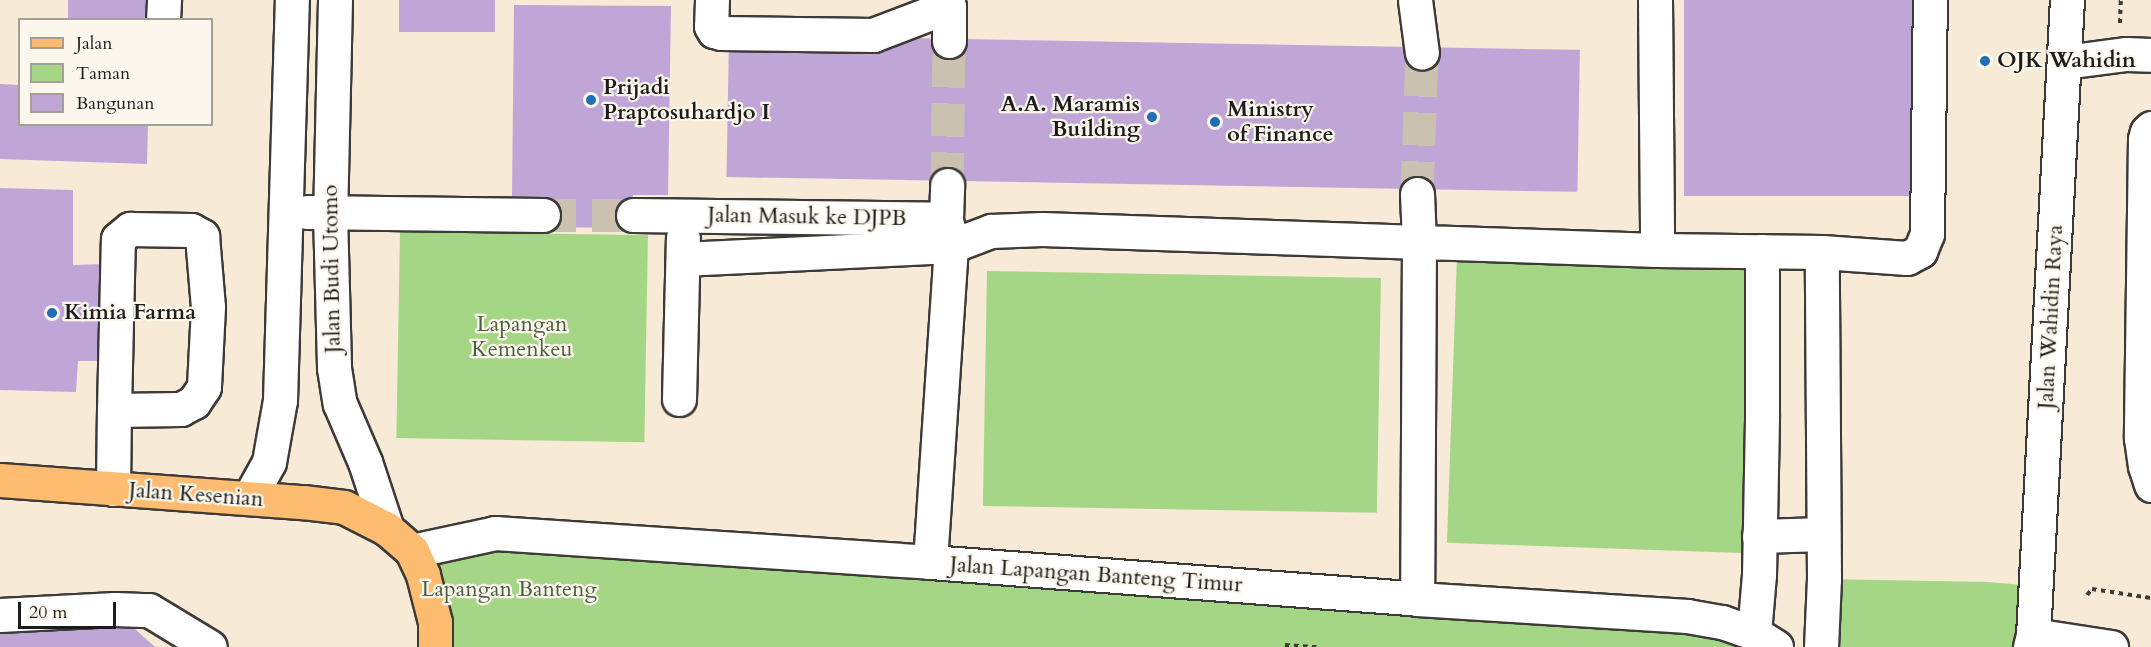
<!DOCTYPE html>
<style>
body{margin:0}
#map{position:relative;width:2151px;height:647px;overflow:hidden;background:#f7ead6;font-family:Cardo,serif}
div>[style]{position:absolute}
.green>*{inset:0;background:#a4d685;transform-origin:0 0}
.building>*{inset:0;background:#bfa6d7;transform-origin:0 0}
.minor-tunnel>*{height:33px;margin-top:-16.5px;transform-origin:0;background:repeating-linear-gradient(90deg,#cbc1b1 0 33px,transparent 0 49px)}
.path>*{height:4px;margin-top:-2px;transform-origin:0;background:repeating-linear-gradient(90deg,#3d3b38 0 4.5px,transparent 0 9px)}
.roads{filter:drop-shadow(2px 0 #3d3b38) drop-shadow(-2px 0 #3d3b38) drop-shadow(0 2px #3d3b38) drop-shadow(0 -2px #3d3b38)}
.minor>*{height:33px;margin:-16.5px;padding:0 16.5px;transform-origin:16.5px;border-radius:16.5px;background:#fff}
.major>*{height:33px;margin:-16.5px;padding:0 16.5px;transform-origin:16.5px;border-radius:16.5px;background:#fdbc70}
.dots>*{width:16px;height:16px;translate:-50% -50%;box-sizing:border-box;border:3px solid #fbf7ec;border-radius:50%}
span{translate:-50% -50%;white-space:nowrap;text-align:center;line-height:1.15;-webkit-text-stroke:4.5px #fbf7ec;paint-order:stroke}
.poi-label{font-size:22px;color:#1c1c1c;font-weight:700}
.left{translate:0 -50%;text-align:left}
.right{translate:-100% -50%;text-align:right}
.street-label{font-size:22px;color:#1c1c1c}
.park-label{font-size:22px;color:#4c5d41}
.legend{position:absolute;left:18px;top:18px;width:195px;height:108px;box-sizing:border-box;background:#fbf7ec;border:2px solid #a29f99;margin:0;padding:8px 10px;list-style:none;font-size:18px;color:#1c1c1c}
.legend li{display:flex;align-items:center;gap:12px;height:30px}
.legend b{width:30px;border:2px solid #a29f99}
.scale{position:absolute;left:18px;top:602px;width:98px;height:27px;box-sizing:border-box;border:3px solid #1c1c1c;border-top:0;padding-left:8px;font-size:18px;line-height:21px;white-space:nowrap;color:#1c1c1c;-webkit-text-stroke:4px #fbf7ec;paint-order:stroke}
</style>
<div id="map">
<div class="green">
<div style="left:400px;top:231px;width:248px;height:207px;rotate:1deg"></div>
<div style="left:1457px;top:255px;width:295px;height:288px;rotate:2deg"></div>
<div style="left:987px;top:271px;width:394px;height:235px;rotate:1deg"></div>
<div style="clip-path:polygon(457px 539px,1722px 622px,1776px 647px,435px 647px,423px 575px)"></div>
<div style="clip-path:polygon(1824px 579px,1988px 582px,2035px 586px,2023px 647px,1821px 647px)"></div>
</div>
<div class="building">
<div style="left:68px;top:0;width:85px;height:20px"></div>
<div style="left:399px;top:0;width:96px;height:32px"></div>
<div style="left:1684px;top:0;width:236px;height:196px"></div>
<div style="clip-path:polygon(514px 5px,671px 6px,668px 195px,633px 195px,632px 228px,542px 227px,543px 197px,512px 196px)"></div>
<div style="left:729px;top:35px;width:851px;height:142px;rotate:1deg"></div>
<div style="clip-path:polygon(0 84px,20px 85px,20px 124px,148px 124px,147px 164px,0 159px)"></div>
<div style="clip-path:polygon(0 188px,73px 190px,73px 265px,106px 264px,104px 361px,78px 361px,76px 392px,0 390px)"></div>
<div style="clip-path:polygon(125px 620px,155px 647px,0 647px,0 625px)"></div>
</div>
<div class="minor-tunnel">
<div style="left:947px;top:185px;width:144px;rotate:-89.2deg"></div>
<div style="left:1417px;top:194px;width:141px;rotate:-88deg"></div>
<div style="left:543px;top:215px;width:90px"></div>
</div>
<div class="path">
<div style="left:2120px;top:23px;width:23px;rotate:-88deg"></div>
<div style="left:2087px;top:595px;width:8px;rotate:-50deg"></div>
<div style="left:2092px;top:589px;width:60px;rotate:8.7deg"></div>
<div style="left:1285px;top:645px;width:32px;rotate:4deg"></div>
</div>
<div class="roads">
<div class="minor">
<div style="left:335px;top:0;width:213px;rotate:91.3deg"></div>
<div style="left:330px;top:213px;width:155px;rotate:88.5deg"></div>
<div style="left:334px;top:368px;width:36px;rotate:81deg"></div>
<div style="left:340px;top:404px;width:63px;rotate:66.7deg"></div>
<div style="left:365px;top:462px;width:71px;rotate:71.8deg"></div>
<div style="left:712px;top:0;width:26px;rotate:92deg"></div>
<div style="left:711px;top:26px;width:6px;rotate:59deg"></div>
<div style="left:714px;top:31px;width:7px;rotate:16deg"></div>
<div style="left:721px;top:33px;width:152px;rotate:0.8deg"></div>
<div style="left:873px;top:35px;width:81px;rotate:-20.9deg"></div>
<div style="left:949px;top:6px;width:35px;rotate:90deg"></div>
<div style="left:1415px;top:0;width:53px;rotate:82.5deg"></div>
<div style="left:1655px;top:0;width:250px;rotate:89.5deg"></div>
<div style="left:163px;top:20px;width:20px;rotate:-87deg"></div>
<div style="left:2065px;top:62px;width:62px;rotate:-7.5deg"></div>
<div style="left:2126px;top:54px;width:25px;rotate:2deg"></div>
<div style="left:2151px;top:128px;width:6px;rotate:135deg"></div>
<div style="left:2147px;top:132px;width:7px;rotate:106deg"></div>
<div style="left:2145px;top:139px;width:299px;rotate:90.8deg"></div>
<div style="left:2141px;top:438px;width:28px;rotate:82deg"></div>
<div style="left:2145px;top:466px;width:20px;rotate:72deg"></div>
<div style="left:1417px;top:194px;width:48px;rotate:87.6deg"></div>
<div style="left:1419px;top:242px;width:357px;rotate:90.3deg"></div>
<div style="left:307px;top:212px;width:236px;rotate:0.7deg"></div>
<div style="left:633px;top:215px;width:313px;rotate:0.7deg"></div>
<div style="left:946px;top:219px;width:34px;rotate:-88deg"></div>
<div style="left:683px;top:259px;width:268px;rotate:-2.8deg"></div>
<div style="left:951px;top:246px;width:22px;rotate:-100deg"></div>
<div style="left:679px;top:399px;width:161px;rotate:-88.6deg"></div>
<div style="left:113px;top:489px;width:79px;rotate:-89.3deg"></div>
<div style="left:114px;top:410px;width:171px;rotate:-88.7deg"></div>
<div style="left:118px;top:239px;width:16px;rotate:-40deg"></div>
<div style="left:130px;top:229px;width:61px;rotate:0.9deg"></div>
<div style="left:191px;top:230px;width:13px;rotate:29deg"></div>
<div style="left:202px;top:236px;width:71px;rotate:85.2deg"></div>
<div style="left:208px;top:307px;width:80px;rotate:92.9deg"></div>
<div style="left:204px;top:387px;width:18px;rotate:124deg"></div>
<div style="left:194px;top:402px;width:15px;rotate:152deg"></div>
<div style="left:181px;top:409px;width:67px;rotate:179.1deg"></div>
<div style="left:249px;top:498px;width:41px;rotate:-60.9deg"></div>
<div style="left:269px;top:462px;width:63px;rotate:-79.9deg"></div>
<div style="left:280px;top:400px;width:400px;rotate:-88.3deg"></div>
<div style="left:1759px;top:536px;width:64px;rotate:-1.8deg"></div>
<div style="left:412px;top:551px;width:85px;rotate:-12.2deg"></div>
<div style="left:495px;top:533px;width:436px;rotate:3.8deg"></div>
<div style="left:930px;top:562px;width:488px;rotate:4.3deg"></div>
<div style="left:1417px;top:599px;width:271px;rotate:3.6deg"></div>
<div style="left:1687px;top:616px;width:36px;rotate:10deg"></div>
<div style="left:1722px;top:622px;width:34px;rotate:19deg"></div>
<div style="left:1754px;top:633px;width:26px;rotate:32deg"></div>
<div style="left:930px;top:562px;width:317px;rotate:-86.2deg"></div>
<div style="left:951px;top:246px;width:43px;rotate:-20.6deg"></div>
<div style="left:991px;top:231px;width:51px;rotate:-2.2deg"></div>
<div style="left:1042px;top:229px;width:615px;rotate:1.96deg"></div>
<div style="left:1657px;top:250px;width:165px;rotate:0.7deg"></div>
<div style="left:1822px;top:252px;width:85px;rotate:4deg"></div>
<div style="left:1907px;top:258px;width:15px;rotate:-28deg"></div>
<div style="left:1920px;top:251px;width:18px;rotate:-68deg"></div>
<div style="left:1927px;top:234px;width:234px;rotate:-89.3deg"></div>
<div style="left:0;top:615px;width:115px;rotate:-3deg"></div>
<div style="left:115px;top:609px;width:34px;rotate:2deg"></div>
<div style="left:149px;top:610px;width:71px;rotate:31.2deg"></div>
<div style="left:1754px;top:633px;width:58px;rotate:-85.1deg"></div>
<div style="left:1759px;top:575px;width:161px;rotate:-88.9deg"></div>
<div style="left:1762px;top:414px;width:163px;rotate:-90deg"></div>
<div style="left:2033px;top:635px;width:79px;rotate:8.7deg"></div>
<div style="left:1821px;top:647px;width:68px;rotate:-87.5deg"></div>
<div style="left:1824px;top:579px;width:327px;rotate:-90.4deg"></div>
<div style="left:2030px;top:647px;width:12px;rotate:-76deg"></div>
<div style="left:2033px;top:635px;width:636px;rotate:-86.94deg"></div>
</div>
<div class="major">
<div style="left:0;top:480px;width:304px;rotate:4.2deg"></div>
<div style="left:303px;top:502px;width:41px;rotate:7deg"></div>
<div style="left:344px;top:507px;width:48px;rotate:27.1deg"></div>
<div style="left:387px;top:529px;width:33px;rotate:41deg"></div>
<div style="left:412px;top:551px;width:26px;rotate:65deg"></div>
<div style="left:423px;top:575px;width:49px;rotate:75.7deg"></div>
<div style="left:435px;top:622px;width:25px;rotate:90deg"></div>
</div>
</div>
<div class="dots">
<div style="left:1985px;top:61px;background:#1f6fb2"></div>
<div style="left:591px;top:100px;background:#1f6fb2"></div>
<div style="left:1152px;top:117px;background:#1f6fb2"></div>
<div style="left:1215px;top:122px;background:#1f6fb2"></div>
<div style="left:52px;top:313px;background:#1f6fb2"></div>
</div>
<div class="poi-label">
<span class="left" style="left:1997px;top:61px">OJK Wahidin</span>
<span class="left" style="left:603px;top:100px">Prijadi<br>Praptosuhardjo I</span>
<span class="right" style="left:1140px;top:117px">A.A. Maramis<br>Building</span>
<span class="left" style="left:1227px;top:122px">Ministry<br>of Finance</span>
<span class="left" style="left:64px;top:313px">Kimia Farma</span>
</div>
<div class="street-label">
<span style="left:807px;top:217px;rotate:1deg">Jalan Masuk ke DJPB</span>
<span style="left:332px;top:269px;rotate:-91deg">Jalan Budi Utomo</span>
<span style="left:2051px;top:317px;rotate:-87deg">Jalan Wahidin Raya</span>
<span style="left:196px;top:495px;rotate:4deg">Jalan Kesenian</span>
<span style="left:1096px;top:575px;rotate:4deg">Jalan Lapangan Banteng Timur</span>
</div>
<div class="park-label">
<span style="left:522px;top:337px">Lapangan<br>Kemenkeu</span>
<span style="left:509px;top:590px">Lapangan Banteng</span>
</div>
<ul class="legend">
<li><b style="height:8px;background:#fdbc70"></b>Jalan</li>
<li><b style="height:16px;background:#a4d685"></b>Taman</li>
<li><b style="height:16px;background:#bfa6d7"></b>Bangunan</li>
</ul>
<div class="scale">20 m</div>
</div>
